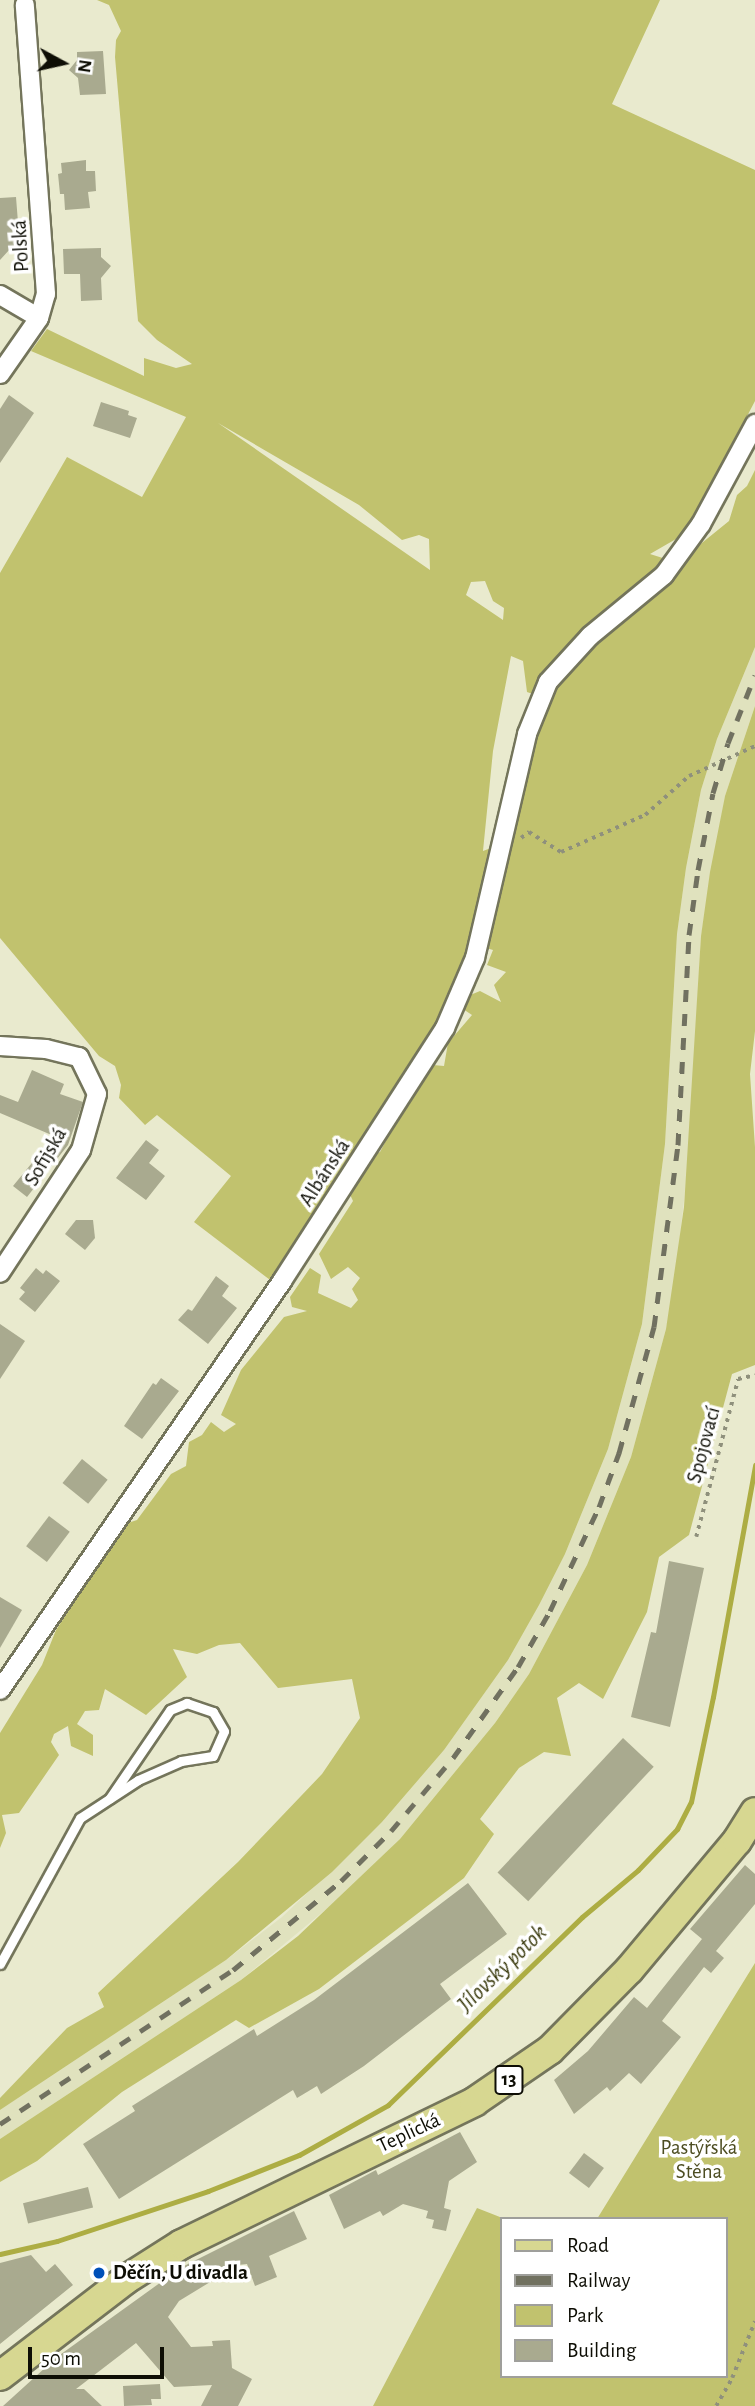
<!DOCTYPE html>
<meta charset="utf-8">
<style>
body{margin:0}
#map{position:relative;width:755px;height:2406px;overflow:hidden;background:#e9eace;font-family:"Alegreya Sans",sans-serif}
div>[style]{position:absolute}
.built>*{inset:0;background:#e0e2be}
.green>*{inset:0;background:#c1c26e}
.stream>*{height:5px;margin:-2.5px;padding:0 2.5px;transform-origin:2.5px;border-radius:2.5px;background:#adad43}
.building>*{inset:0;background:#a9aa8f;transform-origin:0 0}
.path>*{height:3.5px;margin-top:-1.75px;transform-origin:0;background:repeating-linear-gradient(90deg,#8f907c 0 3.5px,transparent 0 8.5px)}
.roads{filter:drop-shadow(2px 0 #74755b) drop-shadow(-2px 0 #74755b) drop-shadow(0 2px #74755b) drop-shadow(0 -2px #74755b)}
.service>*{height:9px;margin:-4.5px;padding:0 4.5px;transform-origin:4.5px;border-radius:4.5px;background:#fff}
.minor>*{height:18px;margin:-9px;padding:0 9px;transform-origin:9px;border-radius:9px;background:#fff}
.primary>*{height:28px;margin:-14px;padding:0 14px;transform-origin:14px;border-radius:14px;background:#d7d791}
.rail>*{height:5px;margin-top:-2.5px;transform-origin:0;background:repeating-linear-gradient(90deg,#717160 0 12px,transparent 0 24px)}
.dots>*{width:19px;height:19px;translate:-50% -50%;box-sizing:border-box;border:4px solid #fff;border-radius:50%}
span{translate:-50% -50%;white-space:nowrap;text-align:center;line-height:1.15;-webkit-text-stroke:7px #fff;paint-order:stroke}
.shield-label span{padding:2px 5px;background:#fff;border:2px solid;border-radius:5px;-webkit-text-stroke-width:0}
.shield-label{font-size:19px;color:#0e0e05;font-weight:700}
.street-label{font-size:21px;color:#0e0e05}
.park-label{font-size:21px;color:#4d4d22}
.poi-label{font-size:21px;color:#0e0e05;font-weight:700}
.left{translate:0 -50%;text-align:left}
.water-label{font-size:23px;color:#3a3a0d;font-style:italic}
.legend{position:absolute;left:500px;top:2217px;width:228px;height:161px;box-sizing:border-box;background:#fff;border:2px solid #9f9f9b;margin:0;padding:9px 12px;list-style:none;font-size:21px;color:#0e0e05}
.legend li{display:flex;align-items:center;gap:14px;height:35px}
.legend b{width:35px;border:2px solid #9f9f9b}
.north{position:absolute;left:28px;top:28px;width:70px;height:70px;-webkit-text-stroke:5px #fff;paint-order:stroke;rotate:98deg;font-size:19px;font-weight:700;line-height:28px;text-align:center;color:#0e0e05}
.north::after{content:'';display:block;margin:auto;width:24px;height:32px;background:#0e0e05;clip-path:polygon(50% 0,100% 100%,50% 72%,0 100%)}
.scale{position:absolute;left:28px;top:2347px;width:136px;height:32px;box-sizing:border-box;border:4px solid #0e0e05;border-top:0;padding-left:9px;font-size:21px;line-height:24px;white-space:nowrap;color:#0e0e05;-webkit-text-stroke:5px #fff;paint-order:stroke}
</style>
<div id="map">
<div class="built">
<div style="clip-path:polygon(755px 647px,755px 706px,725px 796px,701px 936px,690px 1145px,676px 1274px,666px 1329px,631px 1457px,587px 1565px,529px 1674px,495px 1723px,400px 1839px,349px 1890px,241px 1980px,0 2139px,0 2110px,226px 1960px,282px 1917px,382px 1822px,444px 1750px,508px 1660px,565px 1554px,608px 1449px,642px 1324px,665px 1144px,677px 934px,686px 868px,701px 790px,717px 739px)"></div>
</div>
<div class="green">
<div style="clip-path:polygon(evenodd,97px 0,660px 0,612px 104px,755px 170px,755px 401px,693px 519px,676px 539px,650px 554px,669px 560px,692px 551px,729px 521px,737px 495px,747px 486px,755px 470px,755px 647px,717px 739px,701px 790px,686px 868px,677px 934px,665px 1144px,642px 1324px,608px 1449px,565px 1554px,539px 1605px,508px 1660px,444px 1750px,382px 1822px,332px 1872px,226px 1960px,0 2110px,0 2098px,67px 2028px,104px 2007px,98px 1993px,238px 1862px,322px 1774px,360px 1718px,352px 1679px,278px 1688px,240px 1643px,219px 1645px,197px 1654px,173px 1649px,187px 1677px,146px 1715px,105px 1689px,99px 1710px,85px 1711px,77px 1724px,93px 1735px,93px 1756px,71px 1746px,68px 1726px,54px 1734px,51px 1742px,59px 1755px,19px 1813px,2px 1815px,6px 1833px,0 1848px,0 1733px,42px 1665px,56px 1630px,125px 1524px,137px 1520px,171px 1474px,186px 1466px,189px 1442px,202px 1435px,211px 1422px,224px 1432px,236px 1424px,221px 1415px,241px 1370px,284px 1317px,307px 1311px,292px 1307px,290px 1297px,310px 1268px,321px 1275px,318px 1293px,351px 1308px,358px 1300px,352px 1289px,360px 1278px,348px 1267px,331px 1279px,319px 1254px,353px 1201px,345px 1184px,361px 1159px,380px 1152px,400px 1113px,391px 1106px,274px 1283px,194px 1222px,231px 1176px,157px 1115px,145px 1125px,119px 1098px,121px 1085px,115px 1066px,99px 1056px,0 938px,0 573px,67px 457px,142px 497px,186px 417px,31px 351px,47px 329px,144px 376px,144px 358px,176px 368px,192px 364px,157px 340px,138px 321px,115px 57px,116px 40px,121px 31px,109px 5px,97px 0,218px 423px,359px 505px,402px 540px,419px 535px,429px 539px,430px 570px,218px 423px,97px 0,485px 581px,493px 601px,504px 608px,503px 620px,466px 595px,471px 582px,485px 581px,97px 0,511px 656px,523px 661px,527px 692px,547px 699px,531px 734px,507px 842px,483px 851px,493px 751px,511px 656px,97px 0,483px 947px,493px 950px,487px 965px,506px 972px,494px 985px,501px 1002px,480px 991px,463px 998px,460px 1007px,472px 1015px,448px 1043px,444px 1066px,422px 1064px,413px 1068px,454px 985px,461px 990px,483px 947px)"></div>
<div style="clip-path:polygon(755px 706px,755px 1031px,750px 1074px,755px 1147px,755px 1365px,732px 1374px,689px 1535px,659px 1557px,647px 1612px,603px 1699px,579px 1683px,557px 1698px,571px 1756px,544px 1752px,519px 1768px,480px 1819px,494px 1834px,464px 1878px,319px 1989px,249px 2028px,236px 2020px,122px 2092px,37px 2161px,0 2182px,0 2139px,241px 1980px,298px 1936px,400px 1839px,495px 1723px,529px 1674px,587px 1565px,631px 1457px,666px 1329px,684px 1207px,701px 936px,710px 872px,725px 796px)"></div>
<div style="clip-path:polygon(755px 1963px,755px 2406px,373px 2406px,477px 2208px,505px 2219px,501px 2219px,501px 2376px,725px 2376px,725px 2219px,597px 2219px)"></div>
</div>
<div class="stream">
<div style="left:0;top:2254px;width:58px;rotate:-12.8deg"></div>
<div style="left:57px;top:2241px;width:159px;rotate:-18.3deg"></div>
<div style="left:208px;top:2191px;width:98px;rotate:-21.6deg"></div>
<div style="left:299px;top:2155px;width:102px;rotate:-29.3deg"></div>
<div style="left:388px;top:2105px;width:270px;rotate:-44.1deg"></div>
<div style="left:582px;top:1917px;width:73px;rotate:-40deg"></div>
<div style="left:638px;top:1870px;width:57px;rotate:-46.4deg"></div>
<div style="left:677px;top:1829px;width:30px;rotate:-63deg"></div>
<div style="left:691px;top:1802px;width:107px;rotate:-78.2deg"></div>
<div style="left:713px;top:1697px;width:236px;rotate:-79.7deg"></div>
</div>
<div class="building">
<div style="clip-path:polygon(103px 51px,106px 94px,80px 95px,78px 78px,69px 70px,77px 60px,77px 52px)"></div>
<div style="clip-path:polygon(86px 160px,86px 171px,95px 171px,96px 191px,88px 192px,90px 208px,65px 210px,64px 194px,60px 194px,58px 174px,62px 173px,61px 163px)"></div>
<div style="clip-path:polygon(16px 197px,20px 248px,10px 249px,0 260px,0 198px)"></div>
<div style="clip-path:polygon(101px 248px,101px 257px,111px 266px,101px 278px,102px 300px,81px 301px,80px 274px,64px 274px,63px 249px)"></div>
<div style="clip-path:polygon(9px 395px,34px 413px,0 463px,0 409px)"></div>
<div style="clip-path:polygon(101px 402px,129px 411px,128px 415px,137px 418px,130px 438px,93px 426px)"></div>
<div style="clip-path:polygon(32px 1070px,64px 1084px,60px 1094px,83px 1102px,68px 1145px,27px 1197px,13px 1186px,54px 1136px,0 1113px,0 1095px,18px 1102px)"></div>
<div style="clip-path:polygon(146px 1140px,159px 1150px,149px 1163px,165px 1176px,146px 1200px,116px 1178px)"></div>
<div style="clip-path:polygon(76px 1220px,93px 1220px,95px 1238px,85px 1250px,65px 1234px)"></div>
<div style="clip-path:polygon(36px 1268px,43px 1274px,46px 1270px,60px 1281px,35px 1312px,19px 1299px,25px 1292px,20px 1288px)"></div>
<div style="clip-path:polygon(216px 1276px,229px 1286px,222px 1296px,237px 1308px,208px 1344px,178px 1320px,188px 1309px,192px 1311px)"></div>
<div style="clip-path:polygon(0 1324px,25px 1341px,0 1379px)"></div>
<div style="clip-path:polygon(161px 1378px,179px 1391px,142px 1439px,124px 1426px,153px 1383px,156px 1385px)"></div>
<div style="left:82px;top:1459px;width:33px;height:31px;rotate:39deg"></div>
<div style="left:49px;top:1516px;width:26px;height:38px;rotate:37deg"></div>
<div style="clip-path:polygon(669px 1561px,704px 1568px,670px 1727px,631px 1717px,651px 1632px,656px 1633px)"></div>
<div style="clip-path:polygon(0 1597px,22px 1610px,0 1648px)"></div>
<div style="left:623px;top:1738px;width:42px;height:184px;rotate:43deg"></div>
<div style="clip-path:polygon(745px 1865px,755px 1874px,755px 1904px,716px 1951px,724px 1958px,711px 1973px,704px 1967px,662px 2021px,681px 2037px,641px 2084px,629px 2073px,610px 2091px,607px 2087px,574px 2114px,554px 2080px,588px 2051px,634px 1997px,647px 2008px,702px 1939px,690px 1929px)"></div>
<div style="clip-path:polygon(468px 1883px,507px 1934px,440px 1984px,451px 1999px,364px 2066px,321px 2094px,317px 2086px,297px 2098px,293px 2090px,119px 2199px,83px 2144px,135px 2111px,132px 2106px,254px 2029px,257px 2036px,314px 2000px)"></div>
<div style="clip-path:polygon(460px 2132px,477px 2162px,449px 2181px,444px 2208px,451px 2210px,446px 2231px,432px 2228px,434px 2220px,426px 2218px,428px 2211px,403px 2204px,383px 2216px,380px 2211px,344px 2229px,329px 2195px,376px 2170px,378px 2175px)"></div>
<div style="left:584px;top:2153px;width:25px;height:25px;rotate:37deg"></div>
<div style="left:88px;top:2187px;width:21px;height:67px;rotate:76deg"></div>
<div style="clip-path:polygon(294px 2211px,307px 2239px,269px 2256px,277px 2277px,255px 2286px,247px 2264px,238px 2265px,179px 2301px,168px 2317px,191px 2347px,213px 2346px,212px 2341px,230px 2340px,232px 2368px,252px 2379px,238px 2406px,201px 2406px,212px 2385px,174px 2387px,136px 2343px,76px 2389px,84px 2389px,102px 2406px,3px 2406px,57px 2357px,182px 2267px)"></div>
<div style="clip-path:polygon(31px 2255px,46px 2272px,55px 2264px,73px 2285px,0 2344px,0 2263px)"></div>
<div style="clip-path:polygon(160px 2384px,161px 2399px,151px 2399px,152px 2405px,124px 2406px,123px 2386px)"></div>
</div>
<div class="path">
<div style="left:521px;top:838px;width:10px;rotate:-37deg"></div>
<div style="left:529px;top:832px;width:38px;rotate:32deg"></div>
<div style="left:561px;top:852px;width:92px;rotate:-23.8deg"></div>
<div style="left:645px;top:815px;width:59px;rotate:-41.6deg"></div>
<div style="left:689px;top:776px;width:72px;rotate:-24.4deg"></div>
<div style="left:696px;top:1537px;width:163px;rotate:-75.1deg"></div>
<div style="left:738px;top:1379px;width:17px;rotate:-13deg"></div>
<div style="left:716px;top:2406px;width:32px;rotate:-60deg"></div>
<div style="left:732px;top:2378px;width:61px;rotate:-68deg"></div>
</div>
<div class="roads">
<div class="service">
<div style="left:0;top:1964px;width:166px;rotate:-61.3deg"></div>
<div style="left:80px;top:1818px;width:69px;rotate:-33.2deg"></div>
<div style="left:138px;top:1780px;width:47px;rotate:-23.8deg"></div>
<div style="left:181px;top:1761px;width:32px;rotate:-9deg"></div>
<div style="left:213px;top:1756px;width:27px;rotate:-66deg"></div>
<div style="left:224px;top:1731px;width:22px;rotate:-120deg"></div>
<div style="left:213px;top:1712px;width:28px;rotate:-161deg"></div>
<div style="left:187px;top:1703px;width:18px;rotate:158deg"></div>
<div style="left:170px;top:1710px;width:107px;rotate:124.3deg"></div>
</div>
<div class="minor">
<div style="left:0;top:295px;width:45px;rotate:30.5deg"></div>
<div style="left:0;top:374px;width:68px;rotate:-55.1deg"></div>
<div style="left:39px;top:318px;width:25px;rotate:-74deg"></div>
<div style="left:46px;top:294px;width:290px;rotate:-94.2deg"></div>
<div style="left:0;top:1046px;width:46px;rotate:3.7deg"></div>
<div style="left:46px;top:1049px;width:34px;rotate:14deg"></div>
<div style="left:79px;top:1057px;width:41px;rotate:64.1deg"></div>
<div style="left:97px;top:1094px;width:58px;rotate:105.9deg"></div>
<div style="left:81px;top:1150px;width:147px;rotate:123.4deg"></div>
<div style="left:0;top:1690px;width:497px;rotate:-55.4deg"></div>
<div style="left:282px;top:1281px;width:301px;rotate:-57.2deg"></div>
<div style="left:445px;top:1028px;width:76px;rotate:-66.8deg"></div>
<div style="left:475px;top:958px;width:230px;rotate:-76.9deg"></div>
<div style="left:527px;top:734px;width:56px;rotate:-68deg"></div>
<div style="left:548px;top:682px;width:62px;rotate:-47.6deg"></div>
<div style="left:590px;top:636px;width:96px;rotate:-39.5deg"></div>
<div style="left:664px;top:575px;width:63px;rotate:-54deg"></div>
<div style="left:701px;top:524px;width:114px;rotate:-61.6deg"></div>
</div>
<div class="primary">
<div style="left:0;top:2376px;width:158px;rotate:-37.5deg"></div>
<div style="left:125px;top:2280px;width:67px;rotate:-32.3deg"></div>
<div style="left:182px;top:2244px;width:325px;rotate:-25.9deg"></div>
<div style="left:474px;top:2102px;width:92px;rotate:-34.4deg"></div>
<div style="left:550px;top:2050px;width:112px;rotate:-45.4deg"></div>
<div style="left:629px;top:1970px;width:168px;rotate:-50.1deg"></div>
<div style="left:737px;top:1841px;width:34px;rotate:-58deg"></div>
</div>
</div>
<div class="rail">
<div style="left:0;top:2124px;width:279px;rotate:-33.5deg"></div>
<div style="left:233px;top:1970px;width:140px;rotate:-39.5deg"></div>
<div style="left:341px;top:1881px;width:71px;rotate:-45deg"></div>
<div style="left:391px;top:1831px;width:96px;rotate:-49.7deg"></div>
<div style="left:453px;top:1758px;width:112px;rotate:-54.5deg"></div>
<div style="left:518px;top:1667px;width:64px;rotate:-60.3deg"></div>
<div style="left:550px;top:1611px;width:115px;rotate:-64.8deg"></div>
<div style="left:599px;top:1507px;width:58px;rotate:-69.7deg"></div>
<div style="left:619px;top:1453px;width:131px;rotate:-74.5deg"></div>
<div style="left:654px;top:1327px;width:184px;rotate:-82.5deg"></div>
<div style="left:678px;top:1145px;width:210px;rotate:-87deg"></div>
<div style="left:689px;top:935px;width:66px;rotate:-82.1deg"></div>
<div style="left:698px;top:870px;width:78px;rotate:-79deg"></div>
<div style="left:713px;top:793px;width:52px;rotate:-73.3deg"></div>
<div style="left:728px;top:743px;width:73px;rotate:-68.3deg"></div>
</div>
<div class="dots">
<div style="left:99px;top:2273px;background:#0050b9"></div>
</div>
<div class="shield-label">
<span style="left:509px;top:2080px">13</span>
</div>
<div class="street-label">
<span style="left:21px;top:246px;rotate:-93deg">Polská</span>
<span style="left:46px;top:1157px;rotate:-60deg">Sofijská</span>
<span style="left:325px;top:1173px;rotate:-57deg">Albánská</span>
<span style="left:704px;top:1445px;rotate:-75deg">Spojovací</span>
<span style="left:409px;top:2133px;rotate:-25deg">Teplická</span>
</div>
<div class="park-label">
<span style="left:699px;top:2160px">Pastýřská<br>Stěna</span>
</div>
<div class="poi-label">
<span class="left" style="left:113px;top:2273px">Děčín, U divadla</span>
</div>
<div class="water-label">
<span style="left:503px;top:1969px;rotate:-44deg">Jílovský potok</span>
</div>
<ul class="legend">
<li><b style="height:9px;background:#d7d791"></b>Road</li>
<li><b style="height:9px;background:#717160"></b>Railway</li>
<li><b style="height:19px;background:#c1c26e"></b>Park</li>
<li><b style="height:19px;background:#a9aa8f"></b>Building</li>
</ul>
<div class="north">N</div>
<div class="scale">50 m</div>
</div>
